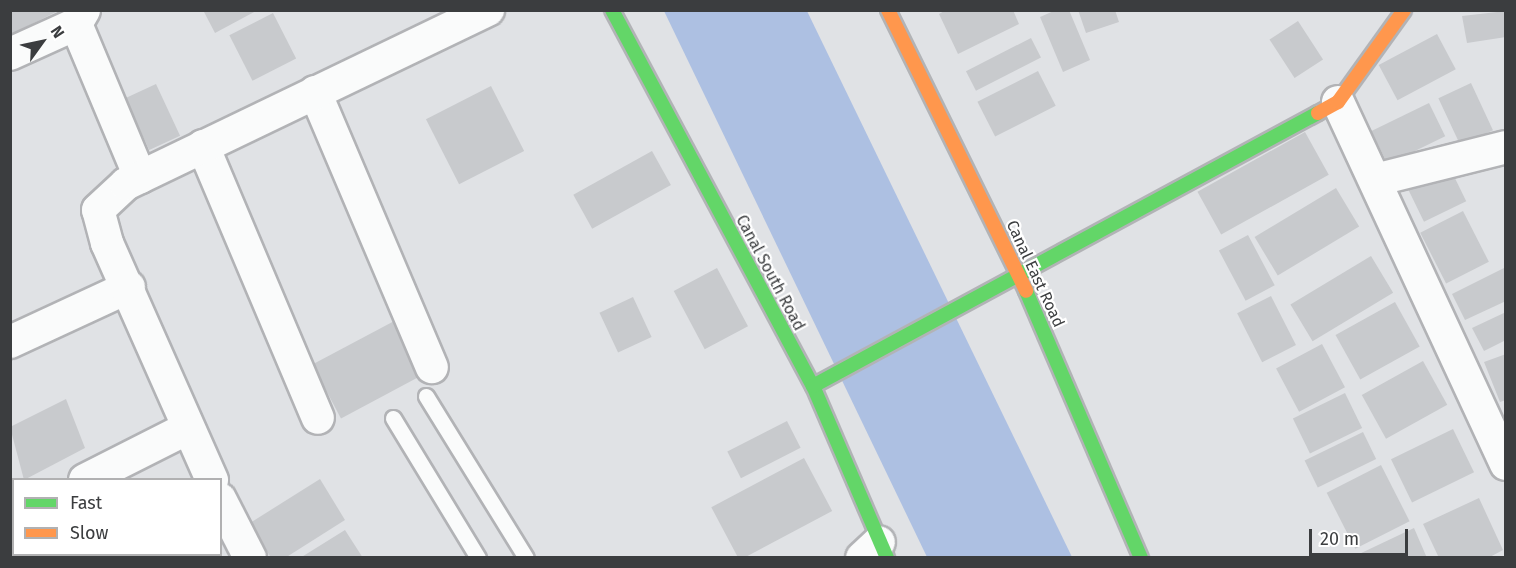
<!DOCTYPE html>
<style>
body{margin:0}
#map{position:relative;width:1516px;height:568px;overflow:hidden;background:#e0e2e5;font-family:"Fira Sans",sans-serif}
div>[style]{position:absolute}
.water>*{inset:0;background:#adc0e2}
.building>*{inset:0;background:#c8cacd;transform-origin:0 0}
.roads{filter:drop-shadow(2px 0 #b2b3b6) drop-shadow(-2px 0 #b2b3b6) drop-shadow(0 2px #b2b3b6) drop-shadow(0 -2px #b2b3b6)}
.lane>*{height:15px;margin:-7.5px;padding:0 7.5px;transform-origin:7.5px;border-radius:7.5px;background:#fafbfb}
.street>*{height:32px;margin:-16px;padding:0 16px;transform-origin:16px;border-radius:16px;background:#fafbfb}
.fast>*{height:14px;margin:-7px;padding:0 7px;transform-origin:7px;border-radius:7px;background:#63d668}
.slow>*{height:14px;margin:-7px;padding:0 7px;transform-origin:7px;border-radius:7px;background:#ff974d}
span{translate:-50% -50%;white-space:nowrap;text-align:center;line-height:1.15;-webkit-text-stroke:4.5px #fff;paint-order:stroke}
.street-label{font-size:16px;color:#3b3d3f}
.frame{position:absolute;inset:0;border:12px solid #3b3d3f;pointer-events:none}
.legend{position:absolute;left:12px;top:478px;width:210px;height:78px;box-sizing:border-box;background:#fff;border:2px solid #b1b1b2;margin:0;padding:8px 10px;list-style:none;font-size:18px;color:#3b3d3f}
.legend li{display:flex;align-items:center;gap:12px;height:30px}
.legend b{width:30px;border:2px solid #b1b1b2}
.north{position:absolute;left:12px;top:12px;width:60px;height:60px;-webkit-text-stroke:4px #fff;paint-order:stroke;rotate:57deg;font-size:16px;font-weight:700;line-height:24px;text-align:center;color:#3b3d3f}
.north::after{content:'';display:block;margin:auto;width:21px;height:27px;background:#3b3d3f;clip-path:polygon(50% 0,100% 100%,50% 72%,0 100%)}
.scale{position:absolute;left:1309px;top:529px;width:99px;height:27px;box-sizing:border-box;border:3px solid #3b3d3f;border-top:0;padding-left:8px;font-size:18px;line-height:21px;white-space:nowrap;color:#3b3d3f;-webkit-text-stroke:4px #fff;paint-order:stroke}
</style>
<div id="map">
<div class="water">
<div style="clip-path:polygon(664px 11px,807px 11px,1072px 557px,927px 557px)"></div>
</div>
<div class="building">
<div style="clip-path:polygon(10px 10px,60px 10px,10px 35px)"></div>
<div style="clip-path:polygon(203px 10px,258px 10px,215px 33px)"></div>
<div style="clip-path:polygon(946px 10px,1013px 10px,1019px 24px,958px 54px,939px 14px)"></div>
<div style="clip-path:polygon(1056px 10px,1069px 10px,1090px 60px,1063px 72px,1040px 17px)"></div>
<div style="clip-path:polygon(1078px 10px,1115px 10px,1119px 22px,1086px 33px)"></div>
<div style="clip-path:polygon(1506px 11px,1506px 37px,1467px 43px,1462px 16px)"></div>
<div style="left:273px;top:13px;width:51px;height:49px;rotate:63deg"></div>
<div style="left:1298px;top:21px;width:46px;height:34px;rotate:57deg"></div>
<div style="left:1437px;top:34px;width:40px;height:66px;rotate:62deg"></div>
<div style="left:1031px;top:38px;width:22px;height:73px;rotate:63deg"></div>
<div style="left:1038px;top:71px;width:39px;height:68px;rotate:63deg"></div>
<div style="left:1471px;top:83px;width:52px;height:36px;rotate:65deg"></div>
<div style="left:156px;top:84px;width:57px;height:34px;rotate:65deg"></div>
<div style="left:491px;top:86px;width:73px;height:73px;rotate:63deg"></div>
<div style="left:1429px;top:103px;width:37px;height:64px;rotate:64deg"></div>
<div style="left:1305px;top:132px;width:49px;height:123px;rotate:61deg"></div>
<div style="left:652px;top:151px;width:39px;height:90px;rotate:61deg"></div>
<div style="left:1450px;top:168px;width:37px;height:47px;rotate:64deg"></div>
<div style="left:1336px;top:188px;width:45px;height:95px;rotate:59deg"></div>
<div style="left:1463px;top:211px;width:57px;height:48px;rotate:63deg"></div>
<div style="left:1248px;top:235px;width:57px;height:33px;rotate:62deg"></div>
<div style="left:1371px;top:256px;width:43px;height:94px;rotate:59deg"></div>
<div style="left:717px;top:268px;width:66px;height:49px;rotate:62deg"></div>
<div style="clip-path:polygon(1504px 268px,1506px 301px,1465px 320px,1452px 294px)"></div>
<div style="left:1271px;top:296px;width:55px;height:38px;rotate:63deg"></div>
<div style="left:633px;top:297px;width:44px;height:37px;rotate:65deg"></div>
<div style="left:1395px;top:302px;width:51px;height:68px;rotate:61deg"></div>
<div style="clip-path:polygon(1506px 312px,1506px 340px,1484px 351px,1472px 328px)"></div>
<div style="left:398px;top:319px;width:61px;height:97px;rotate:62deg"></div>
<div style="left:1322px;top:344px;width:49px;height:52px;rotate:62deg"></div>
<div style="clip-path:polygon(1506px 354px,1506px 400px,1500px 402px,1484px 362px)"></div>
<div style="left:1423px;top:361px;width:50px;height:70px;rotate:61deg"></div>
<div style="left:1345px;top:393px;width:39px;height:58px;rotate:64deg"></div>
<div style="clip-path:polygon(66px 399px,85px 448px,24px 480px,10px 427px)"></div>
<div style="left:787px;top:421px;width:30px;height:67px;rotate:63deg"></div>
<div style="left:1453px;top:429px;width:48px;height:69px;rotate:64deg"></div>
<div style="left:1363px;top:432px;width:30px;height:65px;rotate:64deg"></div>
<div style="left:804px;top:458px;width:60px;height:105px;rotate:62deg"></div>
<div style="left:1381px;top:465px;width:63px;height:61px;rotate:63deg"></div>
<div style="clip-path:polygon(320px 479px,345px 520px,285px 558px,271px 558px,250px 523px)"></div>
<div style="clip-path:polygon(1479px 498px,1503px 550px,1488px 558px,1439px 558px,1423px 524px)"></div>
<div style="clip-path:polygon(1414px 528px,1427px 558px,1358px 558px,1357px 555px)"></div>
<div style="clip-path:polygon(345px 530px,363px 558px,300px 558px)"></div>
<div style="left:125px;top:554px;width:51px;height:6px"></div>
</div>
<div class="roads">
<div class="lane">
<div style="left:426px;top:396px;width:190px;rotate:58.3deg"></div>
<div style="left:393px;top:418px;width:164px;rotate:58.7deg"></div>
</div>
<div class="street">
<div style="left:76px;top:24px;width:166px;rotate:67.3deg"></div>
<div style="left:10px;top:54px;width:72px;rotate:-24.4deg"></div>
<div style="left:76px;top:24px;width:16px;rotate:-60deg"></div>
<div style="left:315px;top:92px;width:299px;rotate:67deg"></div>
<div style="left:1338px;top:102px;width:399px;rotate:65.1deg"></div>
<div style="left:203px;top:146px;width:295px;rotate:67.1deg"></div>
<div style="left:1375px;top:180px;width:135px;rotate:-14.1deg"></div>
<div style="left:10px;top:342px;width:131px;rotate:-24.8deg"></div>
<div style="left:85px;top:480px;width:115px;rotate:-26.8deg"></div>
<div style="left:212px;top:480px;width:259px;rotate:-113.9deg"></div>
<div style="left:107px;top:243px;width:34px;rotate:-105deg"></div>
<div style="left:98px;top:210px;width:38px;rotate:-43deg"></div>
<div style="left:126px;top:184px;width:402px;rotate:-25.7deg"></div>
<div style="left:220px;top:499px;width:66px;rotate:63deg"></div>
<div style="left:10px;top:517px;width:4px;rotate:-14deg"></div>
<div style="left:862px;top:558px;width:23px;rotate:-43deg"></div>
</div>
<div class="fast">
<div style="left:612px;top:10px;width:426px;rotate:61.9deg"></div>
<div style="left:813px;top:386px;width:187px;rotate:66.7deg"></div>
<div style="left:1026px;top:291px;width:291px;rotate:66.7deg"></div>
<div style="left:813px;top:386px;width:574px;rotate:-28.4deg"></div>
</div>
<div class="slow">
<div style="left:888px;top:10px;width:313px;rotate:63.8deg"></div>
<div style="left:1318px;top:113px;width:23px;rotate:-29deg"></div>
<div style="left:1338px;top:102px;width:113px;rotate:-54.3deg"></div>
</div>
</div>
<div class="street-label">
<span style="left:770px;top:273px;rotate:62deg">Canal South Road</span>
<span style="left:1035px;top:274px;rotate:65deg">Canal East Road</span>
</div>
<div class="frame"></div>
<ul class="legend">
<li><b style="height:8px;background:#63d668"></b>Fast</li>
<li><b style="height:8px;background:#ff974d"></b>Slow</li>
</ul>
<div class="north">N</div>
<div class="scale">20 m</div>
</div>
